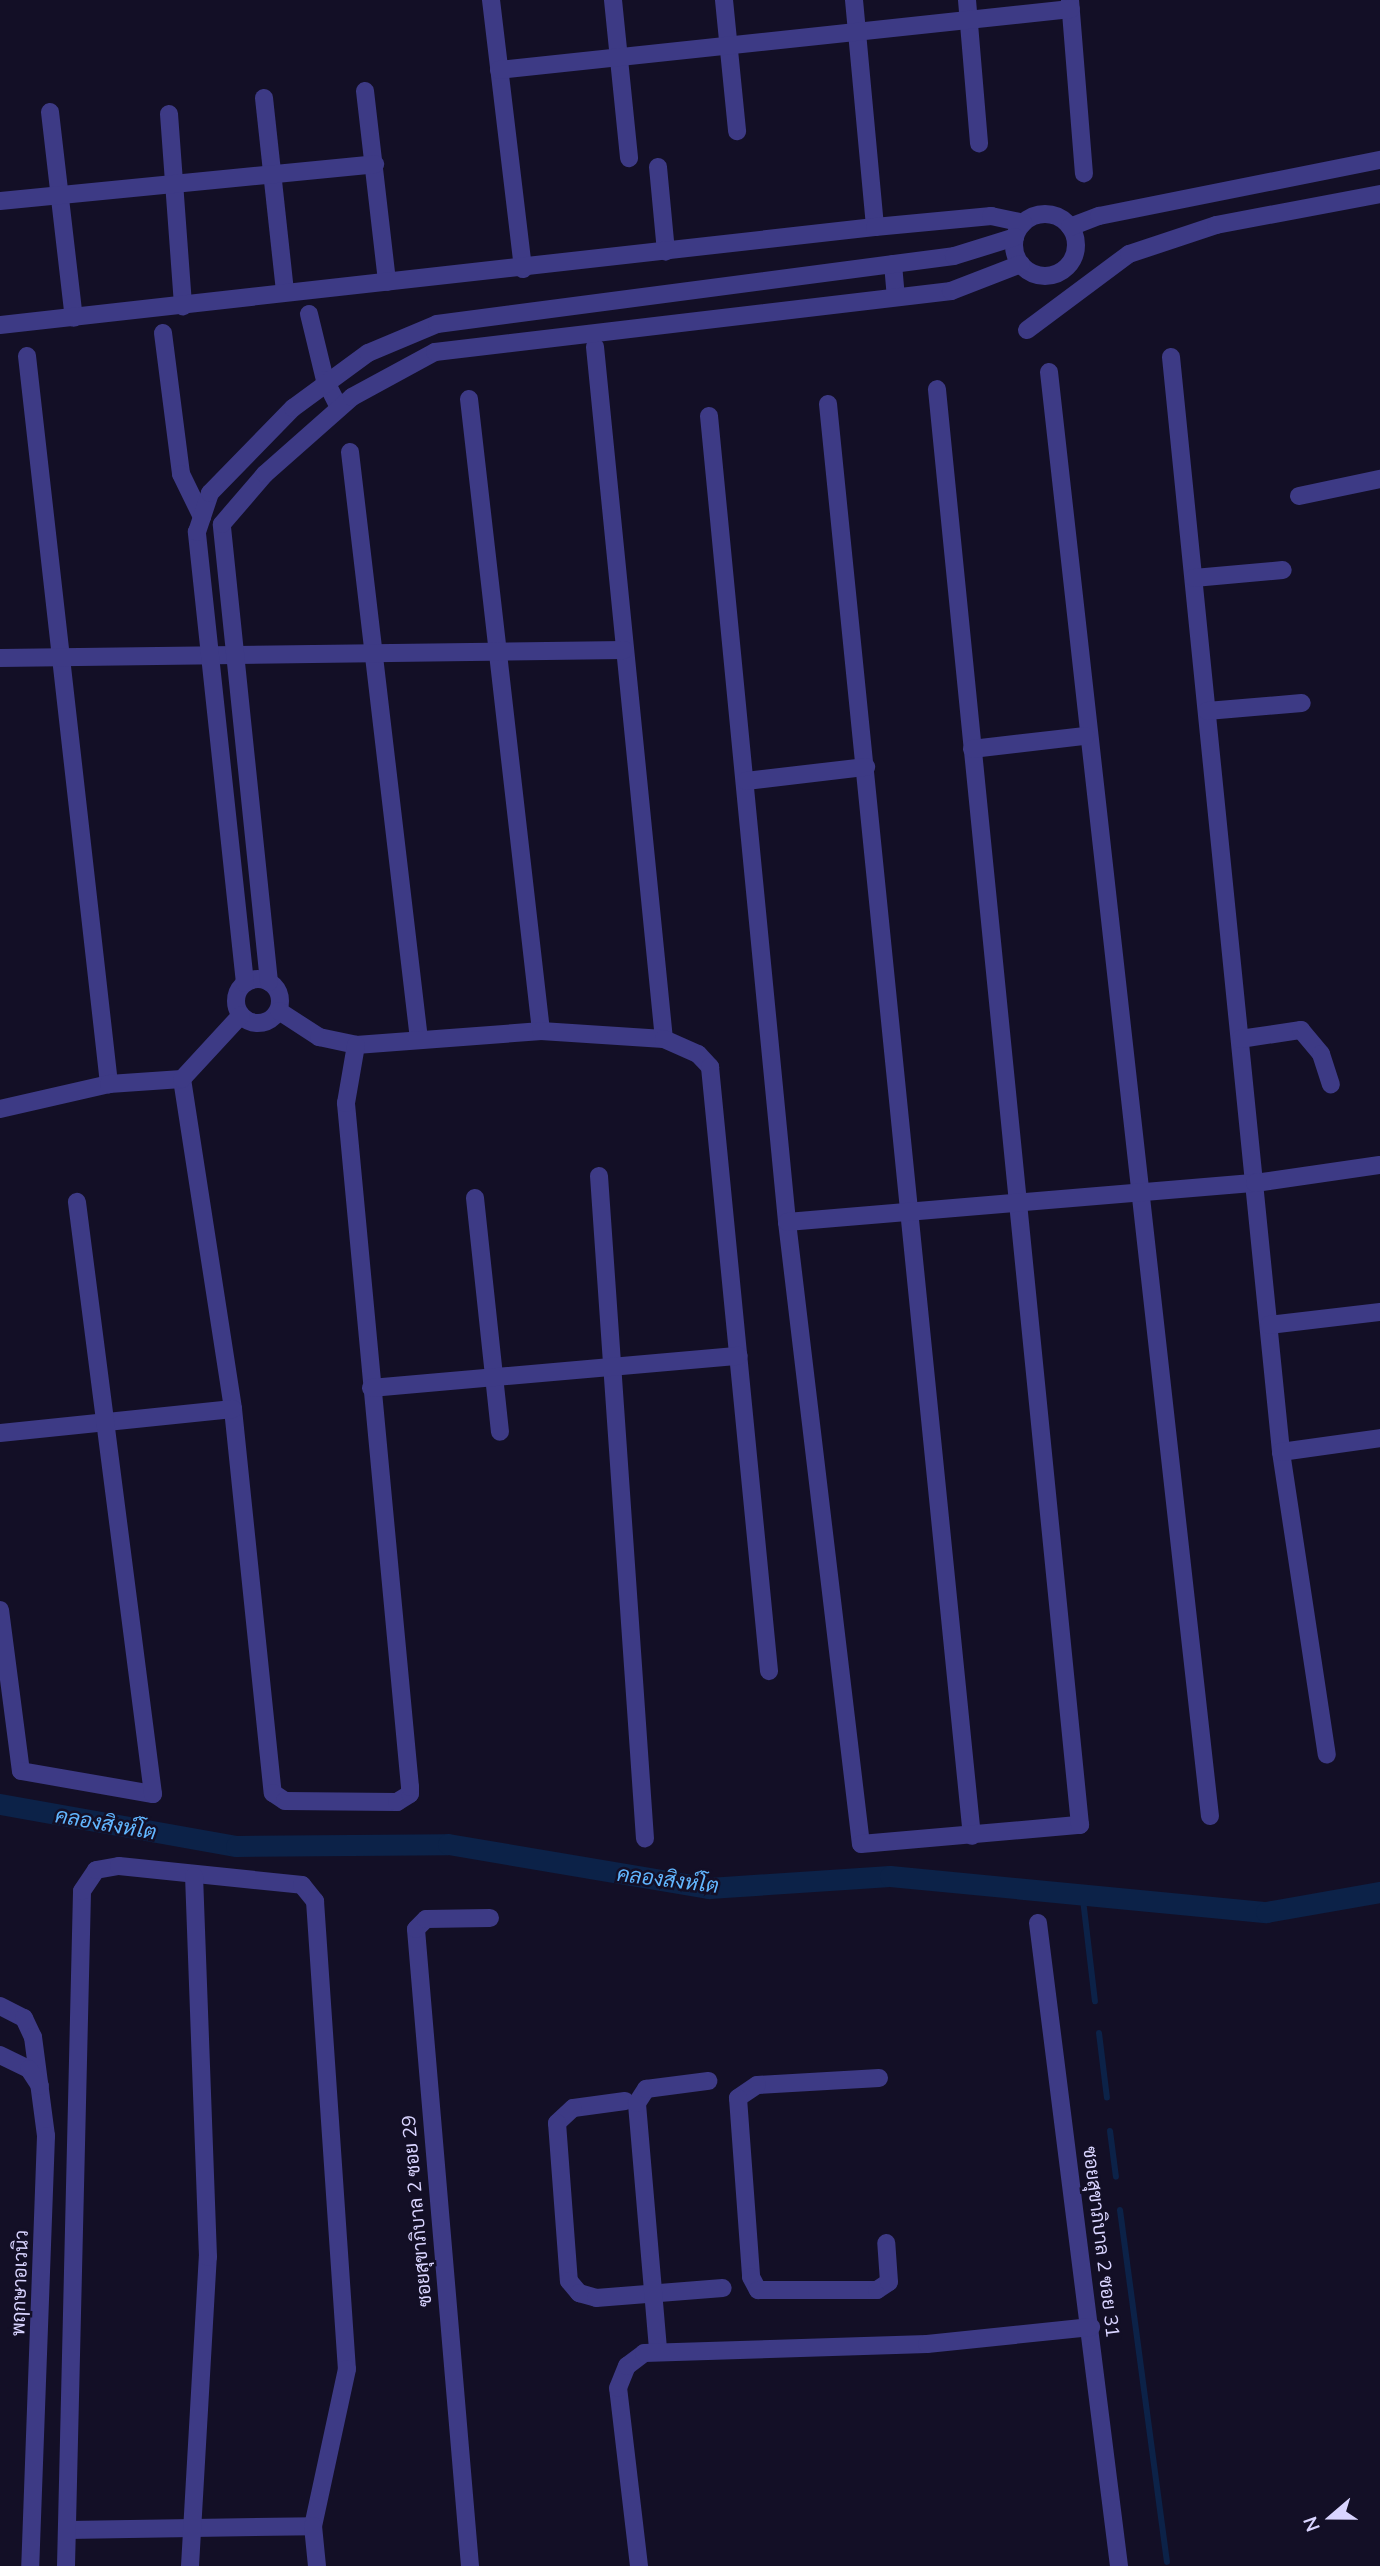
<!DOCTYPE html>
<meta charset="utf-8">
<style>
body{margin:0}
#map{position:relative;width:1380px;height:2566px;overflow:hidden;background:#130f26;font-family:Mulish,Sarabun,sans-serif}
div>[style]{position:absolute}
.stream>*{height:6px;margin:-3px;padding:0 3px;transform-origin:3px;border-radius:3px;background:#0c2248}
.canal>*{height:21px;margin:-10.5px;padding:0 10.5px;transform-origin:10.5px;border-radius:10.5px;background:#0c2248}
.minor>*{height:18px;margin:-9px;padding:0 9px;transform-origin:9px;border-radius:9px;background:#3d3a85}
.minor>.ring{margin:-9px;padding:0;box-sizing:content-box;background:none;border:18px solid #3d3a85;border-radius:50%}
span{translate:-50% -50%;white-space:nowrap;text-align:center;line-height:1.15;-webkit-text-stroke:5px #130f26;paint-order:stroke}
.street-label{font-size:19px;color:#d9d4ff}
.water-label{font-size:21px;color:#62b6ff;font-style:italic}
.north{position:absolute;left:1296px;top:2482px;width:70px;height:70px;-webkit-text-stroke:5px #130f26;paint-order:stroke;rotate:250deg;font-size:19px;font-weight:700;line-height:28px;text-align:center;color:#d9d4ff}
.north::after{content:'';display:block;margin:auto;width:24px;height:32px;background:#d9d4ff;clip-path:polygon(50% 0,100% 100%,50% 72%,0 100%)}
</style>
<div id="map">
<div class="stream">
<div style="left:1082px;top:1891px;width:111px;rotate:83.3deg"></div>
<div style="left:1099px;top:2033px;width:65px;rotate:83deg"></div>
<div style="left:1110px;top:2131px;width:46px;rotate:82.6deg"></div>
<div style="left:1120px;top:2210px;width:355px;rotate:82.4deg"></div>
</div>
<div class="canal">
<div style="left:0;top:1804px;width:240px;rotate:10.1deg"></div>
<div style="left:236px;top:1846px;width:212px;rotate:-0.5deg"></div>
<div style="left:448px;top:1844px;width:265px;rotate:9.6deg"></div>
<div style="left:709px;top:1888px;width:181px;rotate:-3.8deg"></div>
<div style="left:890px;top:1876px;width:378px;rotate:5.5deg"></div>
<div style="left:1266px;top:1912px;width:116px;rotate:-10deg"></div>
</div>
<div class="minor">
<div style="left:491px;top:0;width:271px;rotate:83.2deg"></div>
<div style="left:613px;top:0;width:159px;rotate:84.2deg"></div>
<div style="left:724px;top:0;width:132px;rotate:84.3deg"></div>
<div style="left:854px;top:0;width:228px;rotate:84.7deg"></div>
<div style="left:967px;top:0;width:144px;rotate:85.2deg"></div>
<div style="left:1070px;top:0;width:174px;rotate:85.4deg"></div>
<div style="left:499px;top:70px;width:575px;rotate:-6.09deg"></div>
<div style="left:365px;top:91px;width:192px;rotate:83.4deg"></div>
<div style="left:264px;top:98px;width:195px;rotate:83.8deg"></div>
<div style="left:50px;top:112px;width:207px;rotate:83.4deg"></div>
<div style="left:169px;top:114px;width:193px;rotate:85.8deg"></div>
<div style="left:658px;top:167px;width:85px;rotate:84.6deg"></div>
<div style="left:0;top:201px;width:377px;rotate:-5.6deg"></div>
<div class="ring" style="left:1014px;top:214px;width:44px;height:44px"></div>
<div style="left:1070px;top:227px;width:31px;rotate:-21deg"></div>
<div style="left:1099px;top:216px;width:287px;rotate:-11.3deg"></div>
<div style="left:893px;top:264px;width:33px;rotate:85deg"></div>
<div style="left:309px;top:314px;width:68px;rotate:76.4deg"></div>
<div style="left:325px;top:380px;width:30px;rotate:63deg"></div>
<div style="left:0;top:325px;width:880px;rotate:-6.39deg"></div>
<div style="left:875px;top:227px;width:117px;rotate:-5.4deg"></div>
<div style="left:991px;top:216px;width:33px;rotate:12deg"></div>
<div style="left:1027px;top:330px;width:127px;rotate:-36.7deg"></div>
<div style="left:1129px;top:254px;width:92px;rotate:-18.4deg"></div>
<div style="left:1216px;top:225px;width:167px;rotate:-10.7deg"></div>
<div style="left:163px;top:333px;width:142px;rotate:82.7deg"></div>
<div style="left:181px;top:474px;width:48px;rotate:64deg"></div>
<div style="left:595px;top:347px;width:695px;rotate:84.31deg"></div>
<div style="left:27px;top:356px;width:733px;rotate:83.57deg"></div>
<div style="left:1171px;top:357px;width:1101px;rotate:84.26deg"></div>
<div style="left:1281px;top:1452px;width:306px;rotate:81.4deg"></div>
<div style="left:1049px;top:372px;width:1453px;rotate:83.64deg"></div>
<div style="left:469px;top:399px;width:636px;rotate:83.5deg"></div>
<div style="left:828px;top:404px;width:1439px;rotate:84.26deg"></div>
<div style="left:709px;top:416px;width:810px;rotate:84.47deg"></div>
<div style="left:787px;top:1222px;width:626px;rotate:83.22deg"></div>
<div style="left:861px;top:1844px;width:220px;rotate:-5deg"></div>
<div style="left:1080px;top:1825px;width:1443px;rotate:-95.69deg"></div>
<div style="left:350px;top:452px;width:591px;rotate:83.3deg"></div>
<div style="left:1299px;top:496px;width:83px;rotate:-11.9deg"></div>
<div style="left:1194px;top:578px;width:89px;rotate:-5.1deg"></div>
<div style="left:0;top:658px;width:624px;rotate:-0.73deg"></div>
<div style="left:1207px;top:711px;width:95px;rotate:-4.8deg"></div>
<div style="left:972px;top:749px;width:114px;rotate:-6.6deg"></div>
<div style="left:746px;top:781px;width:121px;rotate:-6.7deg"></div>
<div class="ring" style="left:236px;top:979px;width:26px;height:26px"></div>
<div style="left:269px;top:982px;width:460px;rotate:-95.9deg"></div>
<div style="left:222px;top:524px;width:66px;rotate:-49.3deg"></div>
<div style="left:265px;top:474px;width:116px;rotate:-41.5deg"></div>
<div style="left:352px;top:397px;width:94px;rotate:-28.5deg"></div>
<div style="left:435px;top:352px;width:520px;rotate:-6.74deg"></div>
<div style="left:951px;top:291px;width:75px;rotate:-21.1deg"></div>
<div style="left:245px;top:983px;width:454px;rotate:-96.1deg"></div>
<div style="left:197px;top:532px;width:41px;rotate:-71.6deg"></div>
<div style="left:210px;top:493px;width:119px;rotate:-45.7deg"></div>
<div style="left:293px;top:408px;width:93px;rotate:-36.3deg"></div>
<div style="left:368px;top:353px;width:75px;rotate:-22.8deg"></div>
<div style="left:437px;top:324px;width:521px;rotate:-7.49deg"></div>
<div style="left:954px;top:256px;width:64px;rotate:-17.3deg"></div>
<div style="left:279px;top:1011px;width:48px;rotate:33deg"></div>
<div style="left:319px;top:1037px;width:38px;rotate:12deg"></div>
<div style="left:356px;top:1045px;width:186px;rotate:-4.3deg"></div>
<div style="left:541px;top:1031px;width:123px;rotate:3.7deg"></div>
<div style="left:664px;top:1039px;width:37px;rotate:24deg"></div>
<div style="left:698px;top:1054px;width:18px;rotate:47deg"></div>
<div style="left:710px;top:1067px;width:607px;rotate:84.42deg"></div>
<div style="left:1240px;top:1039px;width:62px;rotate:-8.4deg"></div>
<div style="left:1301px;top:1030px;width:31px;rotate:50deg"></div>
<div style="left:1321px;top:1054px;width:32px;rotate:72deg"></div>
<div style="left:182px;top:1079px;width:334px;rotate:81.2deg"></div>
<div style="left:233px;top:1409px;width:386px;rotate:84.1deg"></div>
<div style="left:273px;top:1793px;width:14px;rotate:34deg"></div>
<div style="left:285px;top:1801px;width:112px;rotate:0.5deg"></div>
<div style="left:397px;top:1802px;width:15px;rotate:-32deg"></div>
<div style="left:410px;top:1794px;width:7px;rotate:-90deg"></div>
<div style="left:410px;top:1787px;width:687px;rotate:-95.35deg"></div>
<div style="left:346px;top:1103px;width:59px;rotate:-80.2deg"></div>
<div style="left:0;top:1109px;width:112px;rotate:-12.9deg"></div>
<div style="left:109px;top:1084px;width:73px;rotate:-3.9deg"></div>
<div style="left:182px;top:1079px;width:87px;rotate:-47.3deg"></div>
<div style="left:599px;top:1176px;width:664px;rotate:86.03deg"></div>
<div style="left:475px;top:1198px;width:235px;rotate:83.9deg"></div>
<div style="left:787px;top:1222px;width:470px;rotate:-4.8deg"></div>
<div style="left:1255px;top:1183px;width:126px;rotate:-8.2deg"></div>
<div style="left:1269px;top:1325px;width:112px;rotate:-6.7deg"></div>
<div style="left:371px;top:1388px;width:369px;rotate:-5deg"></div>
<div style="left:0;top:1433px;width:234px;rotate:-5.9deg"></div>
<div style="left:1281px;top:1452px;width:100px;rotate:-8deg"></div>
<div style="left:0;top:1610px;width:162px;rotate:82.6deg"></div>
<div style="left:21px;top:1771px;width:134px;rotate:9.9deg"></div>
<div style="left:153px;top:1794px;width:597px;rotate:-97.32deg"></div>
<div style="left:1038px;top:1923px;width:648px;rotate:82.82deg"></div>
<div style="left:0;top:2006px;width:27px;rotate:27deg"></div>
<div style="left:24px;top:2018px;width:21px;rotate:65deg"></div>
<div style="left:33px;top:2037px;width:100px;rotate:82.5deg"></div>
<div style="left:46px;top:2136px;width:430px;rotate:92.1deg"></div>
<div style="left:0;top:2055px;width:32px;rotate:26deg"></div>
<div style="left:29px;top:2069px;width:20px;rotate:57deg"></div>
<div style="left:879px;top:2078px;width:122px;rotate:176.7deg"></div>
<div style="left:757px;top:2085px;width:23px;rotate:146deg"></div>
<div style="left:738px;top:2098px;width:179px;rotate:85.8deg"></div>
<div style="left:751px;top:2277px;width:15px;rotate:62deg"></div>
<div style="left:758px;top:2290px;width:119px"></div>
<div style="left:877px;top:2290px;width:14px;rotate:-34deg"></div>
<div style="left:889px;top:2282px;width:39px;rotate:-94deg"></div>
<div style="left:625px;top:2101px;width:52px;rotate:172.3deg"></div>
<div style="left:573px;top:2108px;width:22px;rotate:137deg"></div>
<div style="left:557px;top:2123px;width:158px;rotate:85.7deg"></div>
<div style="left:569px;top:2281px;width:16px;rotate:50deg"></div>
<div style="left:579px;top:2293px;width:18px;rotate:16deg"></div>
<div style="left:596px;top:2298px;width:127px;rotate:-4.5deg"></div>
<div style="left:658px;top:2349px;width:247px;rotate:-94.9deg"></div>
<div style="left:637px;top:2103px;width:17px;rotate:-57deg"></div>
<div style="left:646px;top:2089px;width:63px;rotate:-7.4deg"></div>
<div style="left:67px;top:2530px;width:246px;rotate:-0.9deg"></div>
<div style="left:66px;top:2566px;width:675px;rotate:-88.64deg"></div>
<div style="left:82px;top:1891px;width:25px;rotate:-56deg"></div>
<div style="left:96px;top:1870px;width:23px;rotate:-10deg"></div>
<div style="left:119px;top:1866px;width:184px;rotate:5.9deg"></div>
<div style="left:302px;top:1885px;width:21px;rotate:51deg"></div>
<div style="left:315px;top:1901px;width:469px;rotate:86.1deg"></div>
<div style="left:347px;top:2369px;width:161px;rotate:102.2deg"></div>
<div style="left:313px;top:2526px;width:40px;rotate:84.3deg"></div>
<div style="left:190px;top:2566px;width:310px;rotate:-86.7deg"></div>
<div style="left:208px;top:2257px;width:381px;rotate:-92.1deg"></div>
<div style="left:470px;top:2566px;width:639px;rotate:-94.85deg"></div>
<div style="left:416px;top:1929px;width:14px;rotate:-45deg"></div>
<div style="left:426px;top:1919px;width:64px;rotate:-0.9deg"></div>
<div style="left:639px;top:2566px;width:179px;rotate:-96.7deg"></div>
<div style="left:618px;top:2388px;width:24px;rotate:-68deg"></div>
<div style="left:627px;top:2366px;width:21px;rotate:-37deg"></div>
<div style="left:644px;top:2353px;width:283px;rotate:-1.8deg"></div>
<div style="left:927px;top:2344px;width:165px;rotate:-5.9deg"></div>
</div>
<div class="street-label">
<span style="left:417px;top:2211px;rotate:-95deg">ซอยสุขาภิบาล 2 ซอย 29</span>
<span style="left:1101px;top:2242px;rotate:83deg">ซอยสุขาภิบาล 2 ซอย 31</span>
<span style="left:20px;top:2283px;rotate:-88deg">พฤกษาอเวนิว</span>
</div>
<div class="water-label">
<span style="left:106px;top:1823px;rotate:10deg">คลองสิงห์โต</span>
<span style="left:668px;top:1879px;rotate:7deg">คลองสิงห์โต</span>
</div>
<div class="north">N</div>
</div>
